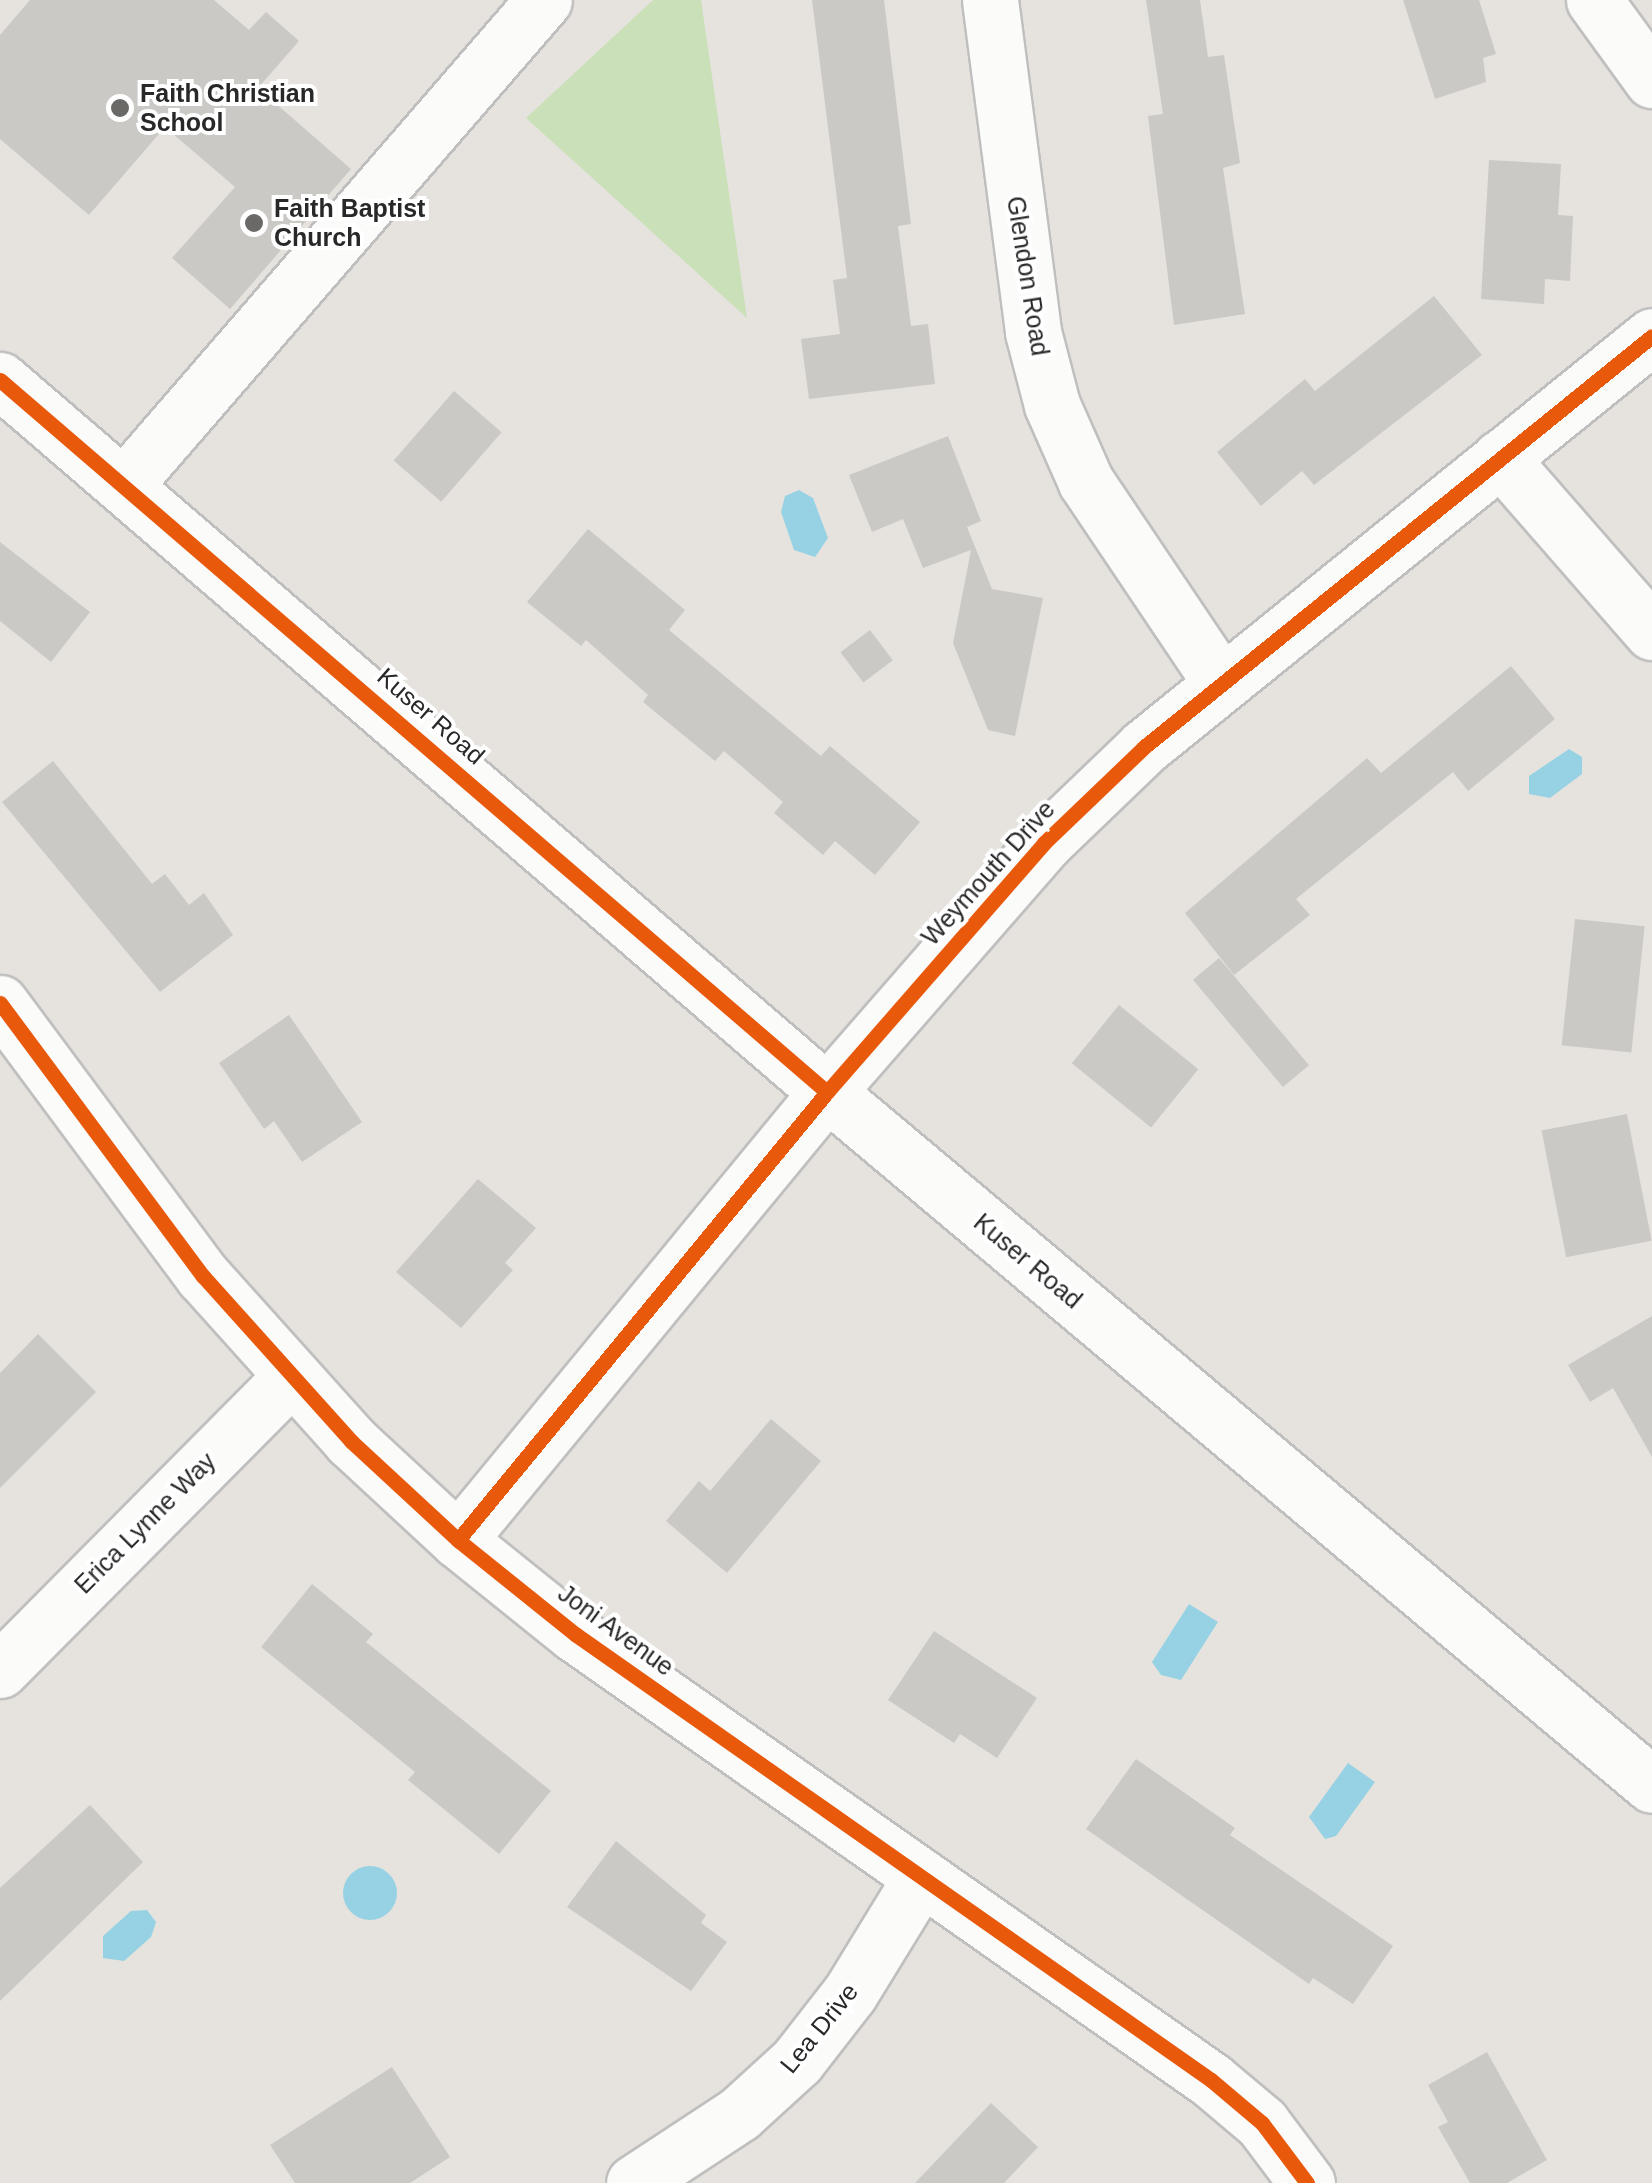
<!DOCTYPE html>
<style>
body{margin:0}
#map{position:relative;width:1652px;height:2183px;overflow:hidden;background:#e6e3de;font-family:Helvetica,sans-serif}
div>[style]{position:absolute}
.green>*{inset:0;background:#cae0b9}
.water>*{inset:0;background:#96d2e4}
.round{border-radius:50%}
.building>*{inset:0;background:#cbc9c5;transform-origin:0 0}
.roads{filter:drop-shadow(2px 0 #c0bfbf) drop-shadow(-2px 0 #c0bfbf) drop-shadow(0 2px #c0bfbf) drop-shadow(0 -2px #c0bfbf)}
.minor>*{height:55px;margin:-27.5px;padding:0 27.5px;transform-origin:27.5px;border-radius:27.5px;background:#fbfbfa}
.cycleway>*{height:15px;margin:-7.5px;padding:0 7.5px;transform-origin:7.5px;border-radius:7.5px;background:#e8590c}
.dots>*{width:28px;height:28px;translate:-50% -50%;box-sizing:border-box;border:5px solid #fff;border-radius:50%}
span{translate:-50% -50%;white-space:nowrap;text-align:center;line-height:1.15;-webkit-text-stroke:8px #fff;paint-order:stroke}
.poi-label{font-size:25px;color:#282828;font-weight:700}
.left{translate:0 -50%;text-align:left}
.street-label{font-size:25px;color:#282828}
</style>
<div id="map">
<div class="green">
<div style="clip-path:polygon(653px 0,701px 0,747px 318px,526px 118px)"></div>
</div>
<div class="water">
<div style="clip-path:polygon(799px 490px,813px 498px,828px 538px,815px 557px,794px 550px,781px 512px,785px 496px)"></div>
<div style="clip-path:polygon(1569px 749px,1582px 757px,1582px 774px,1550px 798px,1529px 794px,1529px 776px)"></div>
<div style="clip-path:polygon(1189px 1604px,1218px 1622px,1181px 1680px,1161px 1675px,1152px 1662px)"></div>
<div style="clip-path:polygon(1348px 1763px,1375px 1782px,1336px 1836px,1325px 1839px,1309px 1817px)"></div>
<div class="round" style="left:343px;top:1866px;width:54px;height:54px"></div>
<div style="clip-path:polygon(147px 1910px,156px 1922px,151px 1937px,124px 1961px,103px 1958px,103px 1936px,131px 1911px)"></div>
</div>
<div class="building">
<div style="clip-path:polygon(30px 0,214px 0,249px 30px,266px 12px,299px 41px,258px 88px,351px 169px,230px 309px,172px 258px,235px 187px,165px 127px,89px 215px,0 139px,0 35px)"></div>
<div style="clip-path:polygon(812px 0,884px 0,911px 224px,898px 226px,911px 326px,928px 324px,935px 384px,809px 399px,801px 339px,840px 334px,833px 280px,847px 278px)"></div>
<div style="clip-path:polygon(1146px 0,1200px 0,1208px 57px,1224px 55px,1240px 163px,1223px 168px,1245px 314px,1174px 325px,1148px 116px,1163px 114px)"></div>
<div style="clip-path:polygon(1403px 0,1479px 0,1496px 54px,1483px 58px,1486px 82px,1435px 99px)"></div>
<div style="clip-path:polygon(1489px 160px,1561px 164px,1558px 215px,1573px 216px,1570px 281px,1545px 279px,1544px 304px,1481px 299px)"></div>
<div style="clip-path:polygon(1434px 296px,1482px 355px,1314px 485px,1302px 471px,1261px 506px,1217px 452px,1305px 379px,1315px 391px)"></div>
<div style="left:454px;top:391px;width:63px;height:92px;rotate:41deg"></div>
<div style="clip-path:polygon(948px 436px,981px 521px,967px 527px,992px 589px,1043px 598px,1015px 736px,988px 730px,953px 643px,971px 550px,923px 568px,903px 519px,872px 532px,849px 475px)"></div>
<div style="clip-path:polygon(588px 529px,685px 610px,669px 630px,821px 756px,830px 746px,920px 822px,875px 875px,835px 841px,823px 855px,774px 813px,783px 802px,724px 751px,715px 761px,643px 702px,648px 695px,586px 640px,581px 646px,527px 602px)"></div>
<div style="clip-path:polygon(0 542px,90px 612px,51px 662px,0 621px)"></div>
<div style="left:870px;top:630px;width:38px;height:37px;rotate:53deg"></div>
<div style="clip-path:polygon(1511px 666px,1555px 719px,1468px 791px,1453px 772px,1296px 899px,1310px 915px,1234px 975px,1185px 913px,1367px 758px,1381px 773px)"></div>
<div style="clip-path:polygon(53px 761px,152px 884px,165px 874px,189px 905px,204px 893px,233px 935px,160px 992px,2px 802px)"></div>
<div style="left:1575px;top:919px;width:70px;height:127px;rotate:6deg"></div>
<div style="left:1219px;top:958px;width:140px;height:34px;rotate:50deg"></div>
<div style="left:1119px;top:1005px;width:102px;height:75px;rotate:39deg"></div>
<div style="clip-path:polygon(289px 1015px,362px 1122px,302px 1162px,274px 1121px,264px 1129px,219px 1063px)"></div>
<div style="left:1627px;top:1114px;width:129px;height:87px;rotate:79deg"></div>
<div style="clip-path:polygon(478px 1179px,536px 1228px,505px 1263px,513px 1270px,461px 1328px,396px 1272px)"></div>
<div style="clip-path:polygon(1652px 1316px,1652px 1457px,1613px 1388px,1590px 1402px,1568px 1365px)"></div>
<div style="clip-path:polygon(38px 1334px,96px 1392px,0 1488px,0 1373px)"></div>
<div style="clip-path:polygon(771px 1419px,821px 1461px,727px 1573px,666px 1521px,699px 1481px,710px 1491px)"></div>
<div style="clip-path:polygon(312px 1584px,373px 1634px,366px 1642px,551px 1791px,499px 1854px,408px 1780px,415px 1772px,261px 1647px)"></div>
<div style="clip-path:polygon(934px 1631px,1037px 1698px,997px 1758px,960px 1734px,954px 1743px,888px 1700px)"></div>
<div style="clip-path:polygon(1136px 1759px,1235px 1828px,1230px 1835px,1393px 1946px,1353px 2004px,1313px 1978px,1309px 1984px,1086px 1829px)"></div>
<div style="clip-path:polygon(90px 1805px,143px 1862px,0 2001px,0 1888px)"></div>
<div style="clip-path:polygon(616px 1841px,706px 1915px,701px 1923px,727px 1942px,691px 1991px,567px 1907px)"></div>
<div style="clip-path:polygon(1487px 2052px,1547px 2160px,1507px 2183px,1470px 2183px,1438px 2127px,1448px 2122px,1428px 2085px)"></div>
<div style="clip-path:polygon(392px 2067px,450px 2157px,410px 2183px,295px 2183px,270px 2145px)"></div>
<div style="clip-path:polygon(991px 2103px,1038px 2147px,1004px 2183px,915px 2183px)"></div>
</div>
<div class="roads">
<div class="minor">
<div style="left:990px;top:0;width:335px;rotate:82.6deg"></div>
<div style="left:1033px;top:332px;width:75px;rotate:75.4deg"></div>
<div style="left:1052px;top:405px;width:84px;rotate:66.2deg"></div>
<div style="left:1086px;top:482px;width:242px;rotate:56.1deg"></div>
<div style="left:1594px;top:0;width:99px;rotate:54.1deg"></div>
<div style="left:0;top:380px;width:1091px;rotate:40.73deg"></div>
<div style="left:827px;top:1092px;width:1077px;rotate:40.03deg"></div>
<div style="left:1500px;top:458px;width:231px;rotate:48.9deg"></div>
<div style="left:125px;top:484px;width:640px;rotate:-49.12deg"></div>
<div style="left:0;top:1003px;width:340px;rotate:53.4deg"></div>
<div style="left:203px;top:1276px;width:222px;rotate:48.1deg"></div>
<div style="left:351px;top:1441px;width:146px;rotate:42.8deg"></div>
<div style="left:458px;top:1540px;width:150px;rotate:38.8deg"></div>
<div style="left:575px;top:1634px;width:777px;rotate:35.04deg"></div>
<div style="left:1211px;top:2080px;width:67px;rotate:40.1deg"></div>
<div style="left:1262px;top:2123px;width:75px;rotate:53.1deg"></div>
<div style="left:458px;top:1540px;width:580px;rotate:-50.52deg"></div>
<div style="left:827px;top:1092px;width:330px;rotate:-48.9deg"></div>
<div style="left:1044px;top:843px;width:139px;rotate:-43.8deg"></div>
<div style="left:1144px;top:747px;width:653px;rotate:-38.97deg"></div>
<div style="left:0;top:1670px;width:413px;rotate:-45.2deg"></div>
<div style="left:634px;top:2183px;width:126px;rotate:-33.3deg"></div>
<div style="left:739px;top:2114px;width:79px;rotate:-42.4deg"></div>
<div style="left:797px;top:2061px;width:86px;rotate:-52.1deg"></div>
<div style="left:850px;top:1993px;width:136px;rotate:-58.5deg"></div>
</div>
</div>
<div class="cycleway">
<div style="left:0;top:380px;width:1091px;rotate:40.73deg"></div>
<div style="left:0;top:1003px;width:340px;rotate:53.4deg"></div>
<div style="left:203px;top:1276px;width:222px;rotate:48.1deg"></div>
<div style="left:351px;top:1441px;width:146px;rotate:42.8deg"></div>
<div style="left:458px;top:1540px;width:150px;rotate:38.8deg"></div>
<div style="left:575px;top:1634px;width:777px;rotate:35.04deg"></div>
<div style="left:1211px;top:2080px;width:67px;rotate:40.1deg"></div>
<div style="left:1262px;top:2123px;width:75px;rotate:53.1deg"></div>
<div style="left:458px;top:1540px;width:580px;rotate:-50.52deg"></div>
<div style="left:827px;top:1092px;width:330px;rotate:-48.9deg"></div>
<div style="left:1044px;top:843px;width:139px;rotate:-43.8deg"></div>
<div style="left:1144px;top:747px;width:653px;rotate:-38.97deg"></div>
</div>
<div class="dots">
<div style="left:120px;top:108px;background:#6a6968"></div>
<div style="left:254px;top:223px;background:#6a6968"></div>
</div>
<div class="poi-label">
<span class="left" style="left:140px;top:108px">Faith Christian<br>School</span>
<span class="left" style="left:274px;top:223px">Faith Baptist<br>Church</span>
</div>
<div class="street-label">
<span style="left:1028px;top:276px;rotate:81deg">Glendon Road</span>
<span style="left:431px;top:716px;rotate:41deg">Kuser Road</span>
<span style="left:988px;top:873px;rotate:-48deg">Weymouth Drive</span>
<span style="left:1028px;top:1261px;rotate:40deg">Kuser Road</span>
<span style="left:145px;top:1523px;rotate:-45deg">Erica Lynne Way</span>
<span style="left:616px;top:1630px;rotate:36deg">Joni Avenue</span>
<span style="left:819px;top:2028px;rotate:-51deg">Lea Drive</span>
</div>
</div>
